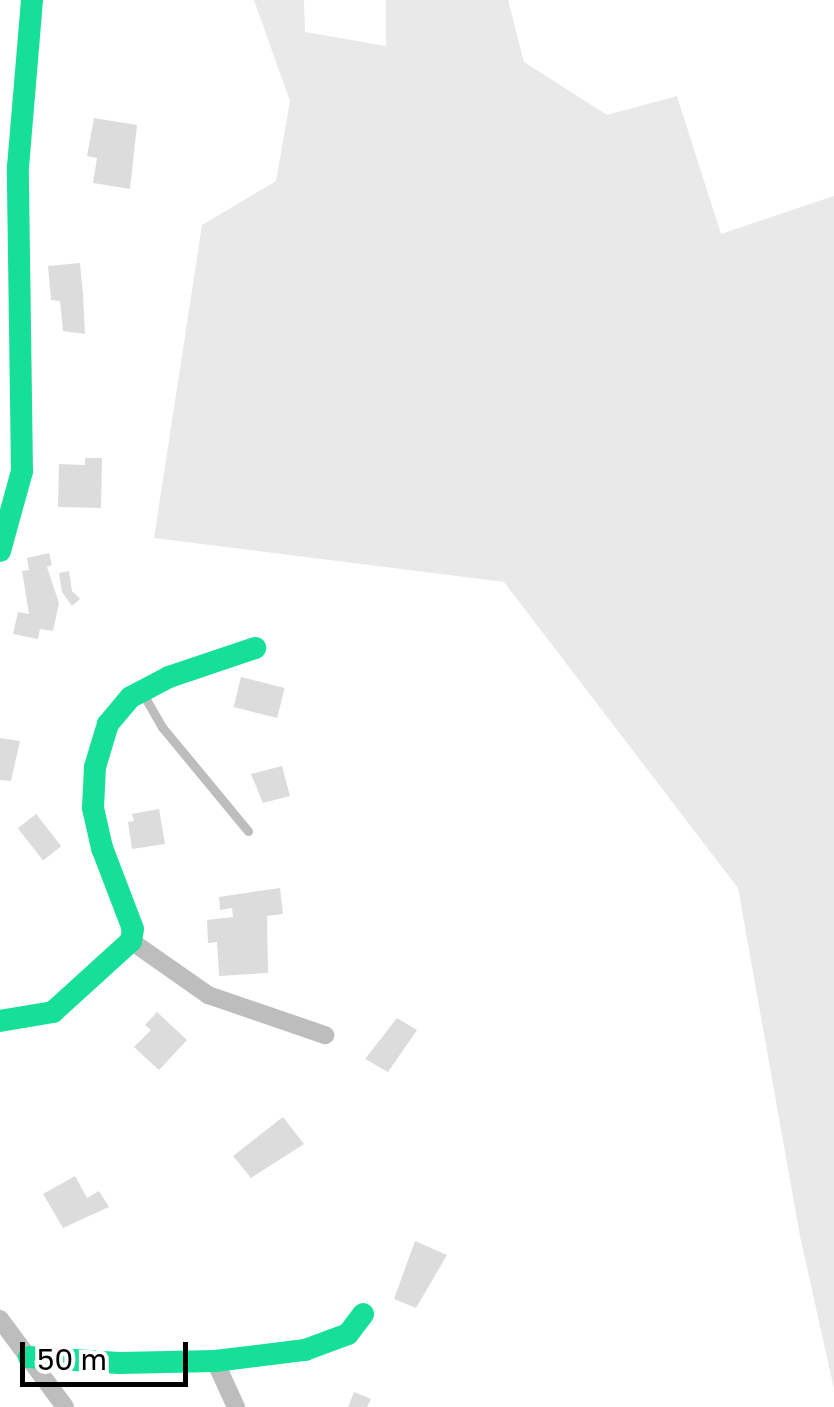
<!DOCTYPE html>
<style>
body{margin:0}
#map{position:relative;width:834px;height:1407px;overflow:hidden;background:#fff;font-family:"Golos Text",sans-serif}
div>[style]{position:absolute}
.green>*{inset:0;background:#e9e9e9}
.building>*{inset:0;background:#dcdcdc;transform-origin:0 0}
.lane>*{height:9px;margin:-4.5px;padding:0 4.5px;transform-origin:4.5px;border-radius:4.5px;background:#bdbdbd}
.street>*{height:18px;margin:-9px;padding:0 9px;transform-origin:9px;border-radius:9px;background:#bdbdbd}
.fast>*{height:22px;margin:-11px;padding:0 11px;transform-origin:11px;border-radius:11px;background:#16e098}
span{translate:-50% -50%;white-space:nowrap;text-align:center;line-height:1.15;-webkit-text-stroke:9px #fff;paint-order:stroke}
.scale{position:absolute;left:20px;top:1342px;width:168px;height:45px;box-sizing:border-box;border:5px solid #000;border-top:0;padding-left:12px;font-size:30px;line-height:35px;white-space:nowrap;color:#000;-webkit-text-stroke:8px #fff;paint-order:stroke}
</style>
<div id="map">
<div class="green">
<div style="clip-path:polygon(254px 0,304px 0,305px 32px,386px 46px,386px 0,508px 0,524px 62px,607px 115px,677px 96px,721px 234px,834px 196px,834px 1389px,800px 1236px,738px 888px,504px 582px,154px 538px,202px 225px,276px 181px,290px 101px)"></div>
</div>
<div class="building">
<div style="clip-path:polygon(94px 118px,137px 125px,130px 189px,93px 183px,97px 158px,87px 156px)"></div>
<div style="clip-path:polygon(80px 263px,83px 294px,85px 334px,63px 331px,60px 301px,51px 300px,48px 266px)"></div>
<div style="clip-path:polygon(85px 458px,102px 458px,101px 508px,58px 507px,59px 464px,85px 465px)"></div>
<div style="clip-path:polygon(49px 553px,52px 565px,47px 567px,59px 603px,53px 631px,40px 629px,38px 639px,13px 634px,18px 612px,29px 614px,22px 571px,29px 570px,27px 558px)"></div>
<div style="clip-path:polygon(69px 571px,72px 591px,80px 599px,72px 606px,62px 592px,59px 573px)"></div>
<div style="left:241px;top:677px;width:45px;height:31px;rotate:14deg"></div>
<div style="clip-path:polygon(0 738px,20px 741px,11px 781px,0 780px)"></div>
<div style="clip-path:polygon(282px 766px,290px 796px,263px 803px,251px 774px)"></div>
<div style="clip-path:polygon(159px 809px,165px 844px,132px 849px,128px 822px,134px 821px,132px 814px)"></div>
<div style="left:36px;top:814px;width:41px;height:23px;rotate:52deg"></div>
<div style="clip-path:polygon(280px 888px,283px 914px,267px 916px,268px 973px,219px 976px,217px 942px,208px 943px,207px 920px,233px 917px,232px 908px,220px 910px,219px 897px)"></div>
<div style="clip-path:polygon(157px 1012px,187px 1040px,159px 1070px,134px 1047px,151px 1030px,145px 1025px)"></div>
<div style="clip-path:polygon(397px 1018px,417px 1030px,388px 1072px,365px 1059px)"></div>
<div style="clip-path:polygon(283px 1117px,304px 1144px,251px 1178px,233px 1156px)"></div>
<div style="clip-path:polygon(75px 1176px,87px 1198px,99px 1191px,109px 1207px,63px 1228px,43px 1194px)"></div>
<div style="clip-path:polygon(415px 1241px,447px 1255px,416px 1308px,394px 1299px)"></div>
<div style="clip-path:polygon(354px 1392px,371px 1399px,367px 1407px,348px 1407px)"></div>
</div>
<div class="lane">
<div style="left:143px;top:694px;width:38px;rotate:60deg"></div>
<div style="left:162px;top:727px;width:135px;rotate:50.4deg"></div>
</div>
<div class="street">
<div style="left:131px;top:941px;width:94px;rotate:35deg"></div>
<div style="left:208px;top:995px;width:124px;rotate:18.9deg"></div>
<div style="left:0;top:1319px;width:109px;rotate:53.5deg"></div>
<div style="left:215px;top:1361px;width:51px;rotate:65.5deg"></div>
</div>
<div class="fast">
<div style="left:0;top:551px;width:83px;rotate:-74.6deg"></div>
<div style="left:22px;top:471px;width:304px;rotate:-90.8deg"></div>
<div style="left:18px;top:167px;width:168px;rotate:-85.2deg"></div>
<div style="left:0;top:1021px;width:54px;rotate:-9.6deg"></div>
<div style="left:53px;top:1012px;width:105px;rotate:-42.3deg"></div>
<div style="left:131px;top:941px;width:12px;rotate:-81deg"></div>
<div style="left:133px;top:929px;width:87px;rotate:-110.9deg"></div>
<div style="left:102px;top:848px;width:41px;rotate:-102.7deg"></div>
<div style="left:93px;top:808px;width:41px;rotate:-87.2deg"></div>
<div style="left:95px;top:767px;width:45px;rotate:-73.2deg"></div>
<div style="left:108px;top:724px;width:35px;rotate:-50deg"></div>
<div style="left:131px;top:697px;width:43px;rotate:-27.8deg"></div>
<div style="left:169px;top:677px;width:91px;rotate:-18.6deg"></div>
<div style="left:29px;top:1357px;width:90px;rotate:3.8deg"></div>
<div style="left:119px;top:1363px;width:96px;rotate:-1.2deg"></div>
<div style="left:215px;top:1361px;width:91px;rotate:-7deg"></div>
<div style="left:305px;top:1350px;width:46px;rotate:-20.4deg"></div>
<div style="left:348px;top:1334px;width:25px;rotate:-53deg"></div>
</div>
<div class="scale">50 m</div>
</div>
